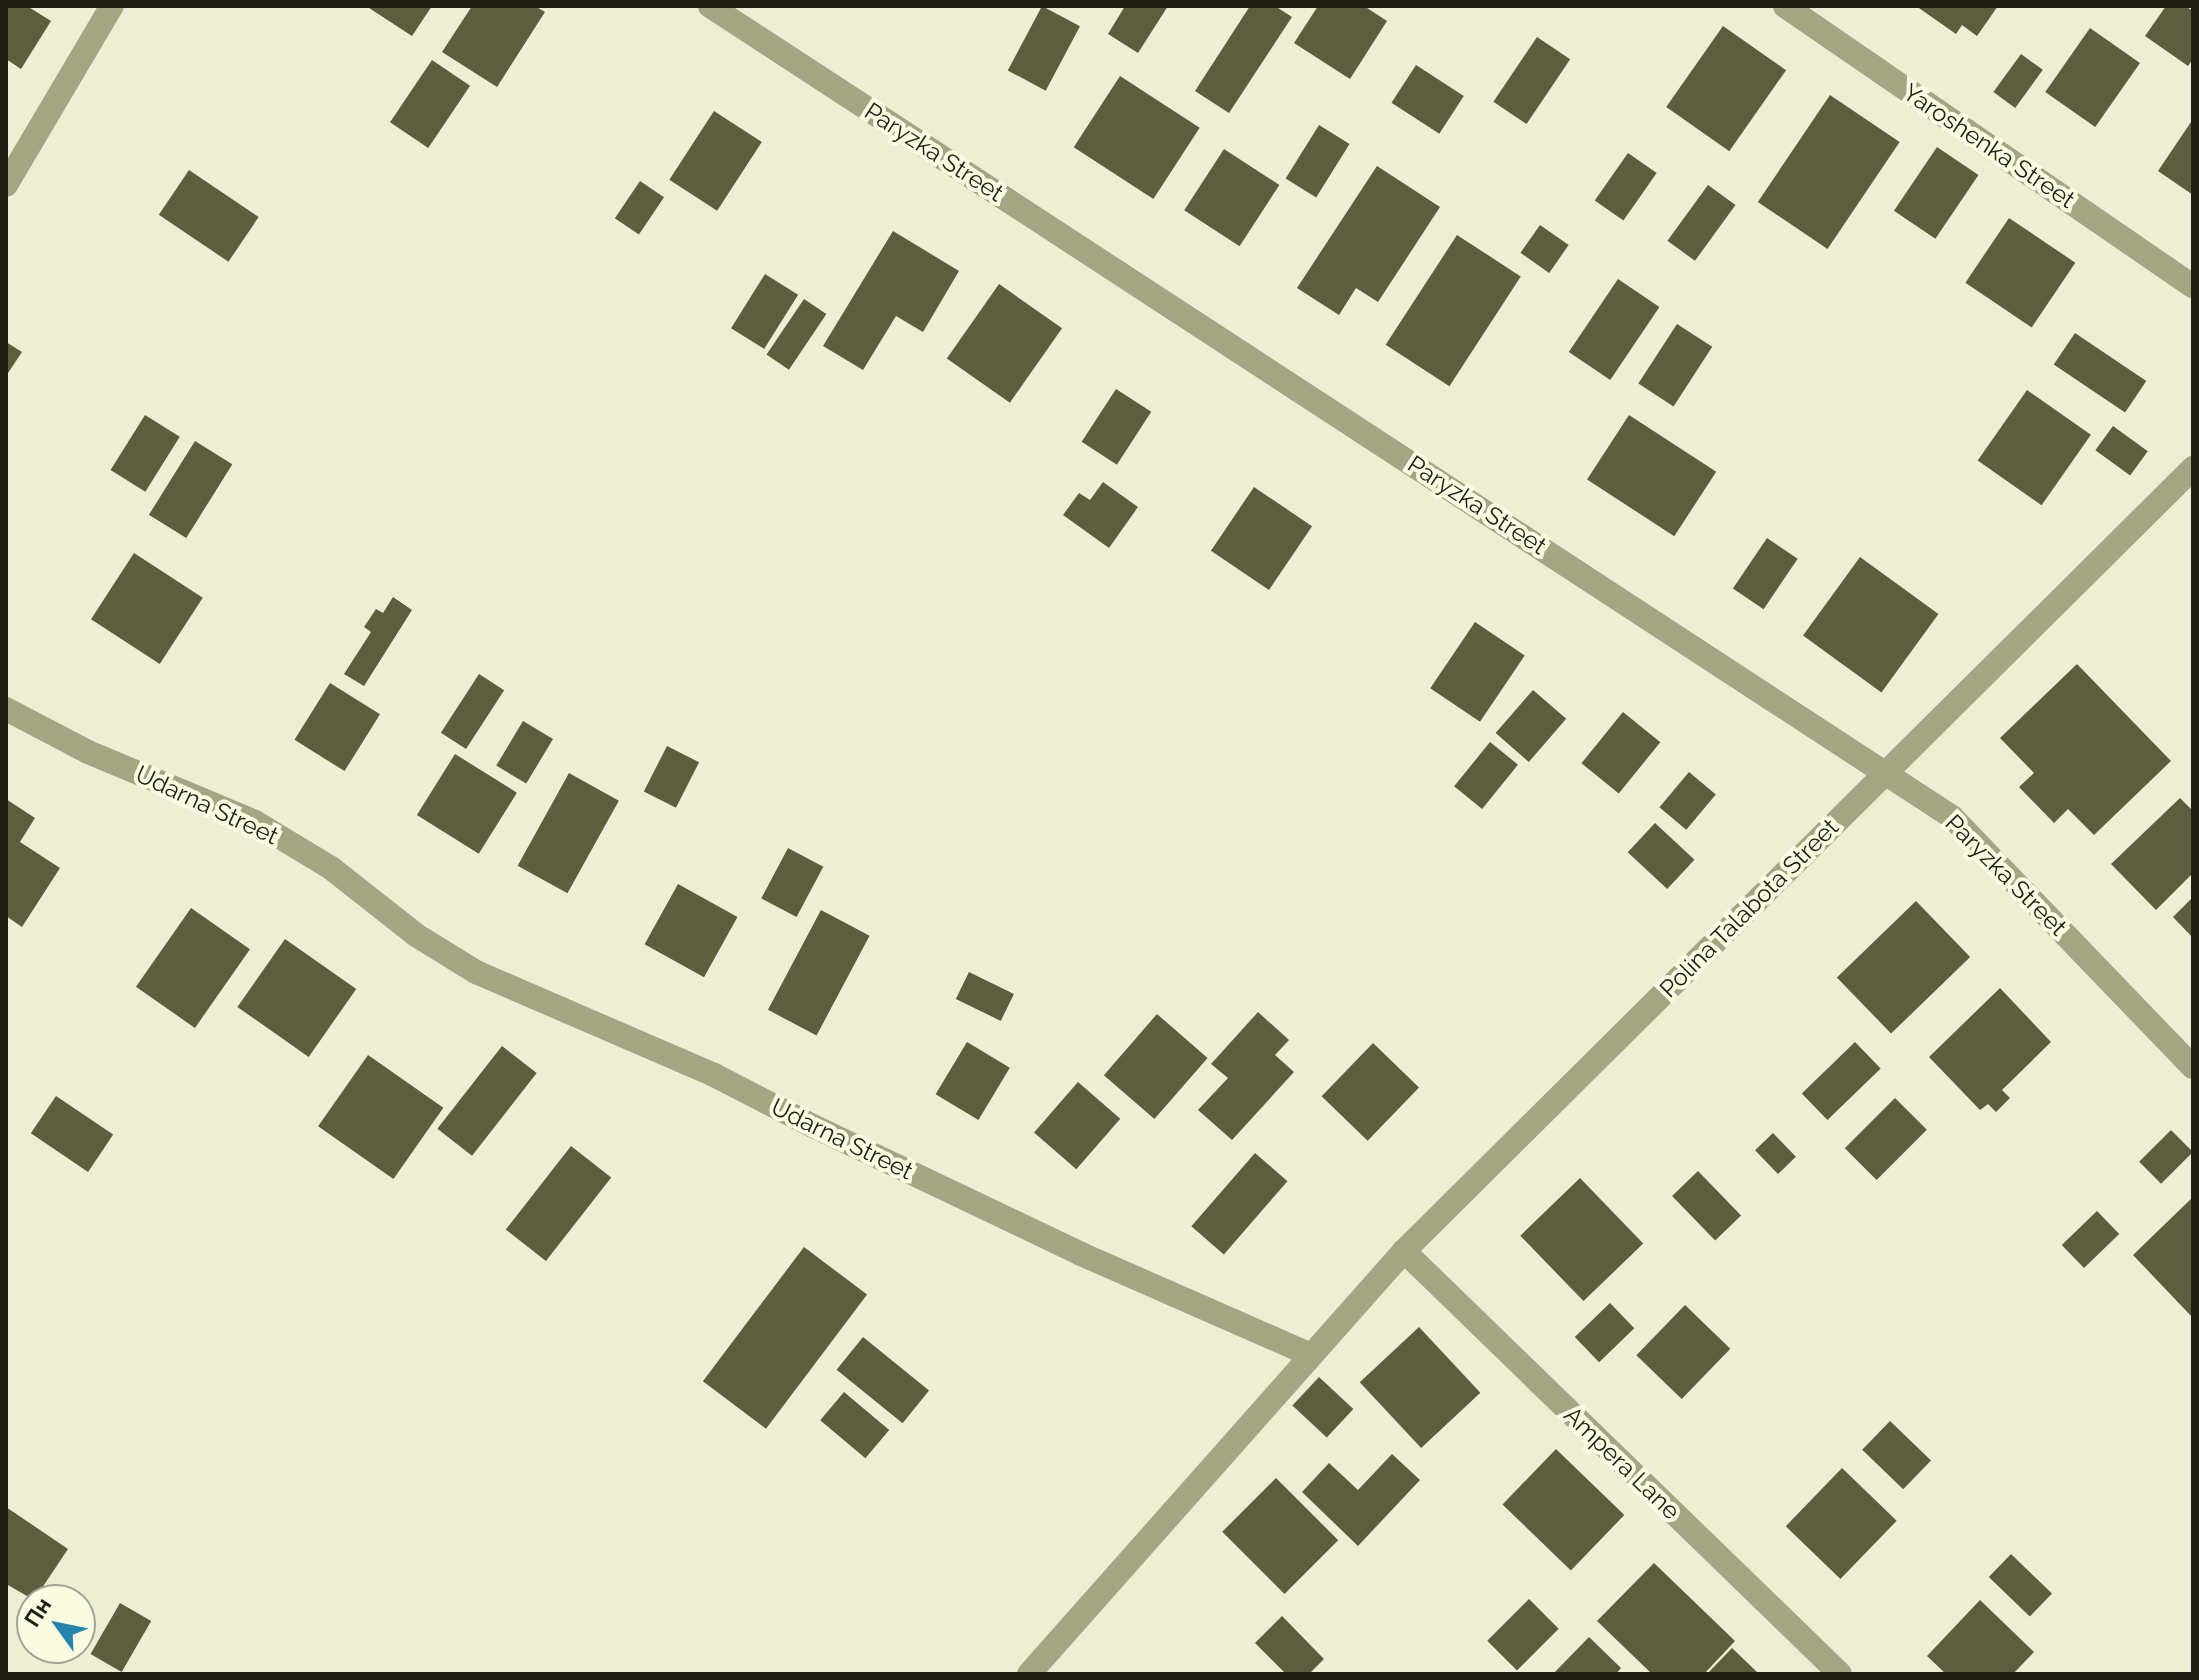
<!DOCTYPE html>
<meta charset="utf-8">
<style>
body{margin:0}
#map{position:relative;width:2199px;height:1680px;overflow:hidden;background:#edefd5;font-family:Raleway,sans-serif}
div>[style]{position:absolute}
.building>*{inset:0;background:#5d5e3d;transform-origin:0 0}
.minor>*{height:24px;margin:-12px;padding:0 12px;transform-origin:12px;border-radius:12px;background:#a4a683}
span{translate:-50% -50%;white-space:nowrap;text-align:center;line-height:1.15;-webkit-text-stroke:8px #fafce2;paint-order:stroke}
.street-label{font-size:24px;color:#1e1e15}
.frame{position:absolute;inset:0;border:8px solid #1e1e15;pointer-events:none}
.north{position:absolute;left:16px;top:1584px;width:80px;height:80px;box-sizing:border-box;background:#fafce2;border:2px solid #a2a390;border-radius:50%;rotate:303deg;font-size:22px;font-weight:700;line-height:32px;text-align:center;color:#1e1e15}
.north::after{content:'';display:block;margin:auto;width:28px;height:36px;background:#2384af;clip-path:polygon(50% 0,100% 100%,50% 72%,0 100%)}
</style>
<div id="map">
<div class="building">
<div style="clip-path:polygon(6px 6px,27px 6px,51px 21px,21px 69px,6px 59px)"></div>
<div style="clip-path:polygon(366px 6px,432px 6px,412px 36px)"></div>
<div style="clip-path:polygon(472px 6px,535px 6px,545px 12px,497px 87px,442px 52px)"></div>
<div style="left:1042px;top:6px;width:43px;height:73px;rotate:28deg"></div>
<div style="clip-path:polygon(1125px 6px,1168px 6px,1138px 53px,1108px 34px)"></div>
<div style="clip-path:polygon(1250px 6px,1275px 6px,1292px 17px,1229px 113px,1195px 91px)"></div>
<div style="clip-path:polygon(1318px 6px,1364px 6px,1387px 21px,1350px 79px,1294px 43px)"></div>
<div style="clip-path:polygon(1916px 6px,1998px 6px,1977px 36px,1962px 25px,1956px 34px)"></div>
<div style="clip-path:polygon(2166px 6px,2185px 6px,2193px 11px,2193px 59px,2188px 66px,2145px 36px)"></div>
<div style="left:1723px;top:26px;width:77px;height:99px;rotate:35deg"></div>
<div style="left:2090px;top:28px;width:61px;height:78px;rotate:35deg"></div>
<div style="left:1537px;top:37px;width:40px;height:78px;rotate:34deg"></div>
<div style="left:2021px;top:54px;width:27px;height:47px;rotate:36deg"></div>
<div style="left:432px;top:60px;width:46px;height:75px;rotate:34deg"></div>
<div style="left:1416px;top:65px;width:57px;height:45px;rotate:33deg"></div>
<div style="left:1120px;top:76px;width:95px;height:85px;rotate:33deg"></div>
<div style="left:1830px;top:95px;width:84px;height:129px;rotate:34deg"></div>
<div style="left:714px;top:111px;width:57px;height:82px;rotate:33deg"></div>
<div style="clip-path:polygon(2193px 119px,2193px 195px,2158px 171px)"></div>
<div style="left:1319px;top:125px;width:36px;height:63px;rotate:32deg"></div>
<div style="left:1937px;top:147px;width:50px;height:77px;rotate:34deg"></div>
<div style="left:1224px;top:149px;width:66px;height:73px;rotate:33deg"></div>
<div style="left:1628px;top:153px;width:35px;height:58px;rotate:35deg"></div>
<div style="clip-path:polygon(1377px 166px,1440px 207px,1378px 302px,1356px 288px,1339px 315px,1297px 288px)"></div>
<div style="left:189px;top:170px;width:84px;height:54px;rotate:34deg"></div>
<div style="left:640px;top:181px;width:29px;height:45px;rotate:34deg"></div>
<div style="left:1708px;top:185px;width:34px;height:69px;rotate:36deg"></div>
<div style="left:2009px;top:218px;width:80px;height:78px;rotate:34deg"></div>
<div style="left:1540px;top:225px;width:35px;height:34px;rotate:35deg"></div>
<div style="clip-path:polygon(893px 231px,959px 271px,923px 332px,896px 316px,863px 370px,823px 346px)"></div>
<div style="left:1457px;top:235px;width:76px;height:131px;rotate:33deg"></div>
<div style="left:765px;top:274px;width:39px;height:64px;rotate:32deg"></div>
<div style="left:1618px;top:279px;width:50px;height:88px;rotate:34deg"></div>
<div style="left:999px;top:284px;width:77px;height:91px;rotate:35deg"></div>
<div style="left:804px;top:299px;width:27px;height:67px;rotate:34deg"></div>
<div style="left:1677px;top:324px;width:42px;height:71px;rotate:33deg"></div>
<div style="left:2075px;top:333px;width:86px;height:38px;rotate:34deg"></div>
<div style="clip-path:polygon(6px 342px,22px 352px,6px 376px)"></div>
<div style="left:1116px;top:389px;width:42px;height:63px;rotate:33deg"></div>
<div style="left:2027px;top:390px;width:78px;height:86px;rotate:35deg"></div>
<div style="left:145px;top:415px;width:41px;height:65px;rotate:32deg"></div>
<div style="left:1629px;top:415px;width:104px;height:77px;rotate:33deg"></div>
<div style="left:2113px;top:426px;width:43px;height:30px;rotate:36deg"></div>
<div style="left:195px;top:441px;width:44px;height:87px;rotate:32deg"></div>
<div style="clip-path:polygon(1103px 482px,1138px 507px,1109px 548px,1063px 515px,1079px 493px,1090px 500px)"></div>
<div style="left:1254px;top:487px;width:70px;height:77px;rotate:34deg"></div>
<div style="left:1767px;top:538px;width:37px;height:61px;rotate:34deg"></div>
<div style="left:134px;top:553px;width:82px;height:79px;rotate:33deg"></div>
<div style="left:1860px;top:557px;width:97px;height:97px;rotate:36deg"></div>
<div style="clip-path:polygon(393px 597px,412px 610px,364px 686px,344px 674px,371px 632px,364px 627px,376px 609px,383px 613px)"></div>
<div style="left:1475px;top:622px;width:60px;height:80px;rotate:34deg"></div>
<div style="clip-path:polygon(2077px 664px,2171px 761px,2094px 835px,2068px 809px,2054px 823px,2019px 787px,2034px 773px,2000px 738px)"></div>
<div style="left:479px;top:674px;width:30px;height:70px;rotate:33deg"></div>
<div style="left:330px;top:683px;width:59px;height:67px;rotate:32deg"></div>
<div style="left:1533px;top:690px;width:44px;height:57px;rotate:41deg"></div>
<div style="left:1623px;top:712px;width:48px;height:66px;rotate:39deg"></div>
<div style="left:523px;top:721px;width:35px;height:52px;rotate:31deg"></div>
<div style="left:1490px;top:742px;width:36px;height:57px;rotate:39deg"></div>
<div style="left:667px;top:746px;width:36px;height:51px;rotate:27deg"></div>
<div style="left:455px;top:754px;width:73px;height:72px;rotate:32deg"></div>
<div style="left:1689px;top:772px;width:35px;height:46px;rotate:40deg"></div>
<div style="left:569px;top:773px;width:57px;height:106px;rotate:29deg"></div>
<div style="clip-path:polygon(2180px 798px,2193px 811px,2193px 873px,2156px 910px,2111px 864px)"></div>
<div style="clip-path:polygon(6px 799px,35px 818px,20px 842px,60px 868px,22px 927px,6px 916px)"></div>
<div style="left:1655px;top:823px;width:54px;height:40px;rotate:43deg"></div>
<div style="left:788px;top:848px;width:40px;height:57px;rotate:28deg"></div>
<div style="left:678px;top:884px;width:68px;height:69px;rotate:29deg"></div>
<div style="clip-path:polygon(2193px 897px,2193px 938px,2173px 917px)"></div>
<div style="left:1916px;top:901px;width:78px;height:110px;rotate:46deg"></div>
<div style="left:191px;top:908px;width:72px;height:96px;rotate:35deg"></div>
<div style="left:821px;top:910px;width:55px;height:113px;rotate:28deg"></div>
<div style="left:285px;top:939px;width:87px;height:83px;rotate:35deg"></div>
<div style="left:969px;top:972px;width:50px;height:30px;rotate:26deg"></div>
<div style="clip-path:polygon(2000px 988px,2051px 1042px,2002px 1090px,2010px 1098px,1996px 1112px,1988px 1104px,1980px 1110px,1929px 1057px)"></div>
<div style="clip-path:polygon(1258px 1012px,1289px 1040px,1275px 1055px,1294px 1072px,1232px 1140px,1198px 1110px,1228px 1078px,1211px 1064px)"></div>
<div style="left:1157px;top:1014px;width:67px;height:81px;rotate:41deg"></div>
<div style="left:967px;top:1042px;width:50px;height:61px;rotate:31deg"></div>
<div style="left:1855px;top:1042px;width:37px;height:74px;rotate:46deg"></div>
<div style="left:1373px;top:1043px;width:64px;height:74px;rotate:44deg"></div>
<div style="left:502px;top:1046px;width:44px;height:105px;rotate:38deg"></div>
<div style="left:368px;top:1055px;width:92px;height:87px;rotate:35deg"></div>
<div style="left:1078px;top:1082px;width:56px;height:67px;rotate:41deg"></div>
<div style="left:56px;top:1096px;width:69px;height:45px;rotate:34deg"></div>
<div style="left:1895px;top:1098px;width:45px;height:71px;rotate:45deg"></div>
<div style="left:2171px;top:1130px;width:31px;height:45px;rotate:45deg"></div>
<div style="left:1773px;top:1133px;width:33px;height:25px;rotate:46deg"></div>
<div style="left:571px;top:1146px;width:51px;height:106px;rotate:38deg"></div>
<div style="left:1255px;top:1153px;width:43px;height:97px;rotate:41deg"></div>
<div style="left:1698px;top:1171px;width:62px;height:36px;rotate:46deg"></div>
<div style="left:1580px;top:1178px;width:91px;height:83px;rotate:46deg"></div>
<div style="clip-path:polygon(2193px 1197px,2193px 1318px,2133px 1255px)"></div>
<div style="left:2097px;top:1211px;width:32px;height:49px;rotate:46deg"></div>
<div style="left:804px;top:1247px;width:79px;height:168px;rotate:37deg"></div>
<div style="left:1610px;top:1303px;width:35px;height:49px;rotate:46deg"></div>
<div style="left:1685px;top:1305px;width:63px;height:70px;rotate:44deg"></div>
<div style="left:1419px;top:1327px;width:90px;height:81px;rotate:47deg"></div>
<div style="left:863px;top:1337px;width:85px;height:42px;rotate:39deg"></div>
<div style="left:1319px;top:1377px;width:47px;height:39px;rotate:43deg"></div>
<div style="left:844px;top:1392px;width:59px;height:37px;rotate:40deg"></div>
<div style="left:1890px;top:1421px;width:57px;height:40px;rotate:44deg"></div>
<div style="left:1556px;top:1449px;width:95px;height:77px;rotate:44deg"></div>
<div style="clip-path:polygon(1392px 1454px,1420px 1480px,1358px 1546px,1302px 1492px,1329px 1463px,1358px 1490px)"></div>
<div style="left:1842px;top:1468px;width:76px;height:81px;rotate:44deg"></div>
<div style="left:1276px;top:1478px;width:88px;height:76px;rotate:45deg"></div>
<div style="clip-path:polygon(6px 1507px,68px 1549px,34px 1600px,6px 1584px)"></div>
<div style="left:2011px;top:1554px;width:57px;height:32px;rotate:44deg"></div>
<div style="clip-path:polygon(1654px 1563px,1735px 1641px,1704px 1674px,1652px 1674px,1597px 1621px)"></div>
<div style="left:1529px;top:1599px;width:42px;height:59px;rotate:45deg"></div>
<div style="clip-path:polygon(1980px 1600px,2034px 1652px,2013px 1674px,1946px 1674px,1927px 1656px)"></div>
<div style="left:120px;top:1603px;width:36px;height:59px;rotate:30deg"></div>
<div style="clip-path:polygon(1282px 1616px,1324px 1659px,1309px 1674px,1286px 1674px,1255px 1643px)"></div>
<div style="clip-path:polygon(1589px 1637px,1621px 1668px,1616px 1674px,1553px 1674px)"></div>
<div style="clip-path:polygon(1732px 1648px,1757px 1672px,1707px 1674px)"></div>
</div>
<div class="minor">
<div style="left:710px;top:6px;width:1483px;rotate:33.14deg"></div>
<div style="left:1952px;top:817px;width:347px;rotate:46.1deg"></div>
<div style="left:1785px;top:6px;width:495px;rotate:34.5deg"></div>
<div style="left:6px;top:185px;width:208px;rotate:-59.4deg"></div>
<div style="left:6px;top:709px;width:93px;rotate:27.7deg"></div>
<div style="left:88px;top:752px;width:181px;rotate:22.7deg"></div>
<div style="left:255px;top:822px;width:89px;rotate:31.2deg"></div>
<div style="left:331px;top:868px;width:108px;rotate:38.2deg"></div>
<div style="left:416px;top:935px;width:70px;rotate:31.7deg"></div>
<div style="left:476px;top:972px;width:259px;rotate:23.4deg"></div>
<div style="left:714px;top:1075px;width:111px;rotate:27.3deg"></div>
<div style="left:813px;top:1126px;width:297px;rotate:25.5deg"></div>
<div style="left:1081px;top:1254px;width:251px;rotate:23.7deg"></div>
<div style="left:1404px;top:1251px;width:607px;rotate:44.13deg"></div>
<div style="left:1029px;top:1674px;width:565px;rotate:-48.44deg"></div>
<div style="left:1404px;top:1251px;width:1112px;rotate:-44.78deg"></div>
</div>
<div class="street-label">
<span style="left:1989px;top:146px;rotate:34deg">Yaroshenka Street</span>
<span style="left:934px;top:152px;rotate:33deg">Paryzka Street</span>
<span style="left:1477px;top:505px;rotate:33deg">Paryzka Street</span>
<span style="left:207px;top:805px;rotate:25deg">Udarna Street</span>
<span style="left:2006px;top:875px;rotate:45deg">Paryzka Street</span>
<span style="left:1749px;top:908px;rotate:-45deg">Polina Talabota Street</span>
<span style="left:842px;top:1139px;rotate:26deg">Udarna Street</span>
<span style="left:1622px;top:1463px;rotate:44deg">Ampera Lane</span>
</div>
<div class="frame"></div>
<div class="north">Пн</div>
</div>
